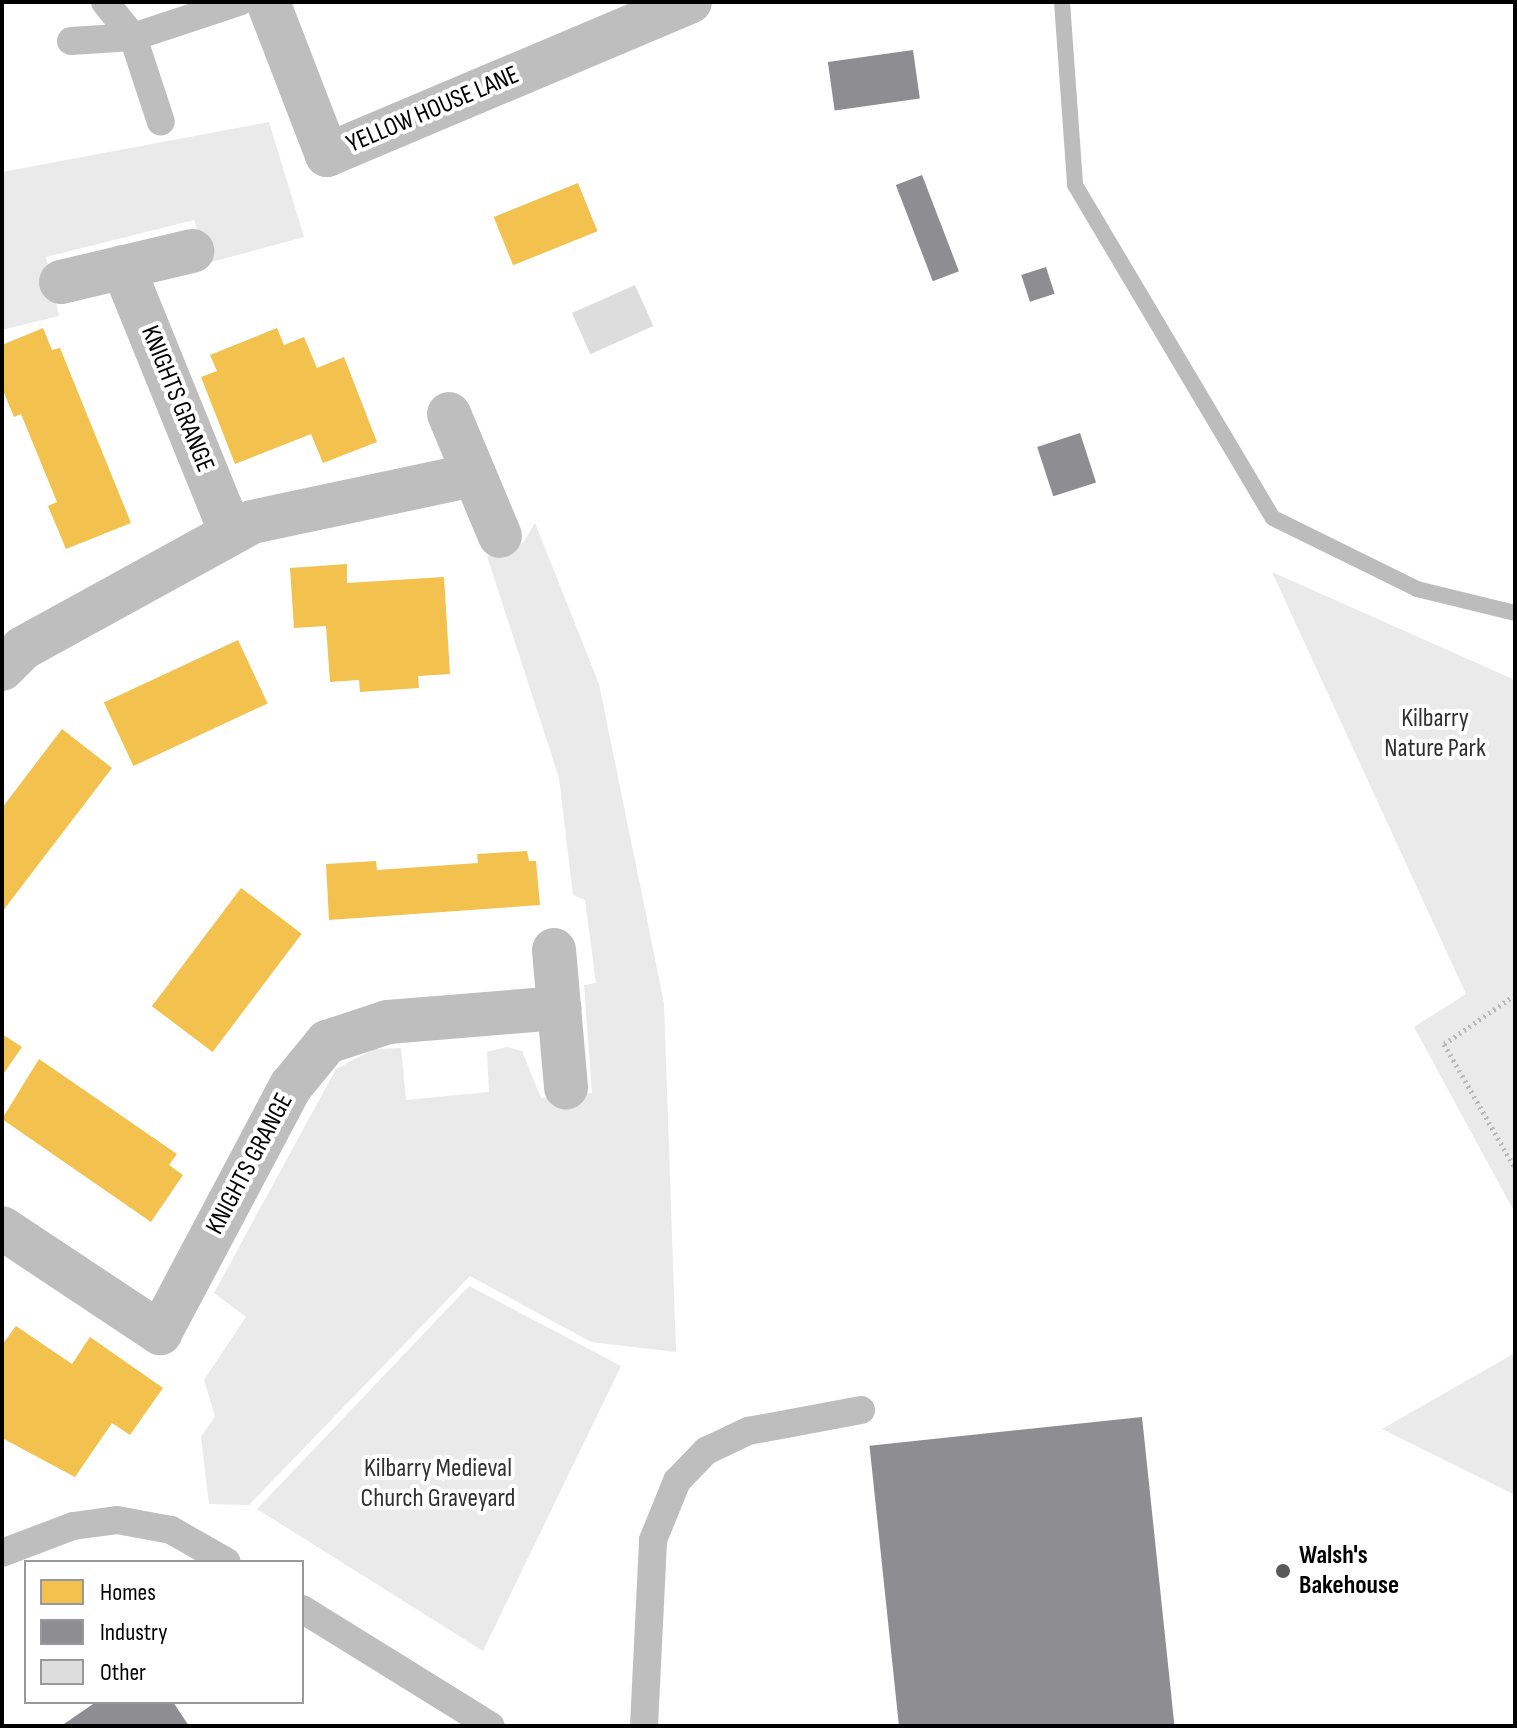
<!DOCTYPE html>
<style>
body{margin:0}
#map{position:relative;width:1517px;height:1728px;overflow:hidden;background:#fff;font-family:"Sofia Sans Condensed",sans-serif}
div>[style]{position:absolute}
.green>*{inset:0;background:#eaeaea}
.homes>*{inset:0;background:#f2c14e;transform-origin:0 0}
.industry>*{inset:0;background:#8d8d92;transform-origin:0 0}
.stream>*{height:16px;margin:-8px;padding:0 8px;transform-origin:8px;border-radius:8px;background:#bcbcbc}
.building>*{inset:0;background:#ddd;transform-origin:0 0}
.path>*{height:5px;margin-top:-2.5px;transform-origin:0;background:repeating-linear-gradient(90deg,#b8b8b8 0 2px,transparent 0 6px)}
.lane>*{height:28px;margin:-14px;padding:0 14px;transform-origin:14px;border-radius:14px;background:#bebebe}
.street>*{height:44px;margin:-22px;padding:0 22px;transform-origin:22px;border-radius:22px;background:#bebebe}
.dots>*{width:22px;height:22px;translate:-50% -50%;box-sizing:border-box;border:4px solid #fff;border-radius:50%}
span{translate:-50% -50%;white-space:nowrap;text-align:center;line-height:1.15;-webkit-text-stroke:8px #fff;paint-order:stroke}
.street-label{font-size:26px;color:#000}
.park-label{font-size:26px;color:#303030}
.poi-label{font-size:26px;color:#000;font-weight:700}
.left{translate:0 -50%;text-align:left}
.frame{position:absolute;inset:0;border:4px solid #000;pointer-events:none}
.legend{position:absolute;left:24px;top:1560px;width:280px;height:144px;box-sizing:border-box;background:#fff;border:2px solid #999;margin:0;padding:10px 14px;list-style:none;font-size:24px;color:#000}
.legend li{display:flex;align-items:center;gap:16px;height:40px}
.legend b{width:40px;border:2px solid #999}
</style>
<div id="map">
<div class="green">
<div style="clip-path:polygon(269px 122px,304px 237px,208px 263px,194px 220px,46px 257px,59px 316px,2px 330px,2px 172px)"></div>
<div style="clip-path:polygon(535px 523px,599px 684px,664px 1003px,676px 1352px,591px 1342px,470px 1276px,249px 1505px,209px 1504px,201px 1437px,215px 1416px,204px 1380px,246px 1317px,214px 1293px,336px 1069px,374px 1049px,401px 1048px,406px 1100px,489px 1092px,487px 1052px,507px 1047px,522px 1051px,541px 1098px,592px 1093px,584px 985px,596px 983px,585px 900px,573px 895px,559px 778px,487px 556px,523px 543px)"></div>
<div style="clip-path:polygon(1272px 572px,1515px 680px,1515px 1213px,1414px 1027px,1466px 994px)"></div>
<div style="clip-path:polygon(469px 1286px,621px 1366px,483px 1651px,257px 1509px)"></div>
<div style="clip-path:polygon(1515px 1353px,1515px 1495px,1382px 1429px)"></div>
</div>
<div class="homes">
<div style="left:578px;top:183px;width:52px;height:91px;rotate:68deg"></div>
<div style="clip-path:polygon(43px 328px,52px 350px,60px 348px,131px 523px,66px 549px,48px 506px,57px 502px,21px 414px,14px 417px,2px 388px,2px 345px)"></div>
<div style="clip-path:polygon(277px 328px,284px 345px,304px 337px,317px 368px,344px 357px,377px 442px,323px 463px,311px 434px,235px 464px,201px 377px,217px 371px,210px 355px)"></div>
<div style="clip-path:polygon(347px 564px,347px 583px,444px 577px,450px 674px,418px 676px,419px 688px,360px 692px,359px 680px,330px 682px,326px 626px,294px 628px,290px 568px)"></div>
<div style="left:238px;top:640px;width:70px;height:148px;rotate:65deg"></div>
<div style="clip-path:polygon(62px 729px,112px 768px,2px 912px,2px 808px)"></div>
<div style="clip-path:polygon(527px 851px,529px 861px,536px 861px,540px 905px,329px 920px,326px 864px,376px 861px,377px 870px,478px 863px,477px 854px)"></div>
<div style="left:241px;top:888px;width:76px;height:148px;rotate:37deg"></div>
<div style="clip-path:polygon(2px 1034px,22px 1047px,2px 1076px)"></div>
<div style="clip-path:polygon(39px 1059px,177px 1154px,169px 1165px,183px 1175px,151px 1222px,2px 1119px)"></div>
<div style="clip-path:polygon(16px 1326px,72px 1364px,90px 1337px,163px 1388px,130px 1435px,112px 1423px,75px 1477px,2px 1438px,2px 1345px)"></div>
</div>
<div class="industry">
<div style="left:913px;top:50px;width:49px;height:86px;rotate:82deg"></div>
<div style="left:922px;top:175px;width:103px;height:28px;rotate:69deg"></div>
<div style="left:1046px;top:267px;width:28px;height:26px;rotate:72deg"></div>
<div style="left:1080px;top:433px;width:52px;height:45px;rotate:72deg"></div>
<div style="left:1142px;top:1417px;width:310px;height:274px;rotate:84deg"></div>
<div style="clip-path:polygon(96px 1702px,173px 1702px,189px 1726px,61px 1726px)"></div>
</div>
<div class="stream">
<div style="left:1062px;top:2px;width:183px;rotate:85.9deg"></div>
<div style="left:1075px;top:185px;width:387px;rotate:59.3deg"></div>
<div style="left:1273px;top:518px;width:161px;rotate:26.2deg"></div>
<div style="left:1417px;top:589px;width:101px;rotate:13.8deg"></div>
</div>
<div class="building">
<div style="left:635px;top:285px;width:45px;height:69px;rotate:66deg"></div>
</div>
<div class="path">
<div style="left:1515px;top:995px;width:86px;rotate:145.4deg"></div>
<div style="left:1444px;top:1044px;width:143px;rotate:60.2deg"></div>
</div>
<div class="lane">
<div style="left:105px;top:2px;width:45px;rotate:51.3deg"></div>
<div style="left:133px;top:37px;width:89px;rotate:71.8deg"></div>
<div style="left:71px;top:41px;width:62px;rotate:-3.7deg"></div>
<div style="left:133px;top:37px;width:112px;rotate:-18.3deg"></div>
<div style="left:2px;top:1553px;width:76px;rotate:-20.8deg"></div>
<div style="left:73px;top:1526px;width:44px;rotate:-7.8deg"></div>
<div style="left:117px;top:1520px;width:55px;rotate:10.5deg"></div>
<div style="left:171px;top:1530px;width:64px;rotate:29.7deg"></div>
<div style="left:302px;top:1609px;width:222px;rotate:31.8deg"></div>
<div style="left:644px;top:1726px;width:186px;rotate:-87.2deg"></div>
<div style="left:653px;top:1540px;width:64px;rotate:-67.9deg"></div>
<div style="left:677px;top:1481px;width:42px;rotate:-46deg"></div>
<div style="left:706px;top:1451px;width:47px;rotate:-25.5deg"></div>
<div style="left:748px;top:1431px;width:115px;rotate:-10.5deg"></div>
</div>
<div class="street">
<div style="left:268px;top:2px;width:164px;rotate:68.9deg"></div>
<div style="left:327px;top:155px;width:394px;rotate:-22.9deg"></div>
<div style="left:123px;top:267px;width:285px;rotate:67.9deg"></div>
<div style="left:61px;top:282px;width:135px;rotate:-13.3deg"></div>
<div style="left:449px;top:414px;width:132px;rotate:67.3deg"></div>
<div style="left:2px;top:669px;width:30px;rotate:-45deg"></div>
<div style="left:23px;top:648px;width:261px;rotate:-28.8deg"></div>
<div style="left:252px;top:522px;width:227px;rotate:-12deg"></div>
<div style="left:554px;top:950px;width:138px;rotate:85deg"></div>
<div style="left:2px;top:1228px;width:190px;rotate:33.6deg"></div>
<div style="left:160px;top:1333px;width:280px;rotate:-62.1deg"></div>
<div style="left:291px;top:1086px;width:57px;rotate:-50.7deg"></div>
<div style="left:327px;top:1042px;width:64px;rotate:-18.2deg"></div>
<div style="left:388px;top:1022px;width:172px;rotate:-4.7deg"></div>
</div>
<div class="dots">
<div style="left:1283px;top:1571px;background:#595959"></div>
</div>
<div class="street-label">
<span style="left:433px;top:110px;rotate:-23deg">YELLOW HOUSE LANE</span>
<span style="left:177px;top:399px;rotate:68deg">KNIGHTS GRANGE</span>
<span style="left:250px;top:1164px;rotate:-62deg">KNIGHTS GRANGE</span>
</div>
<div class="park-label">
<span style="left:1435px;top:734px">Kilbarry<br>Nature Park</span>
<span style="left:438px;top:1484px">Kilbarry Medieval<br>Church Graveyard</span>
</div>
<div class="poi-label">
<span class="left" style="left:1299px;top:1571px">Walsh's<br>Bakehouse</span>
</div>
<div class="frame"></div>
<ul class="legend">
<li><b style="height:22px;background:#f2c14e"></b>Homes</li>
<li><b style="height:22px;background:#8d8d92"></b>Industry</li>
<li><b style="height:22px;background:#ddd"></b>Other</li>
</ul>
</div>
